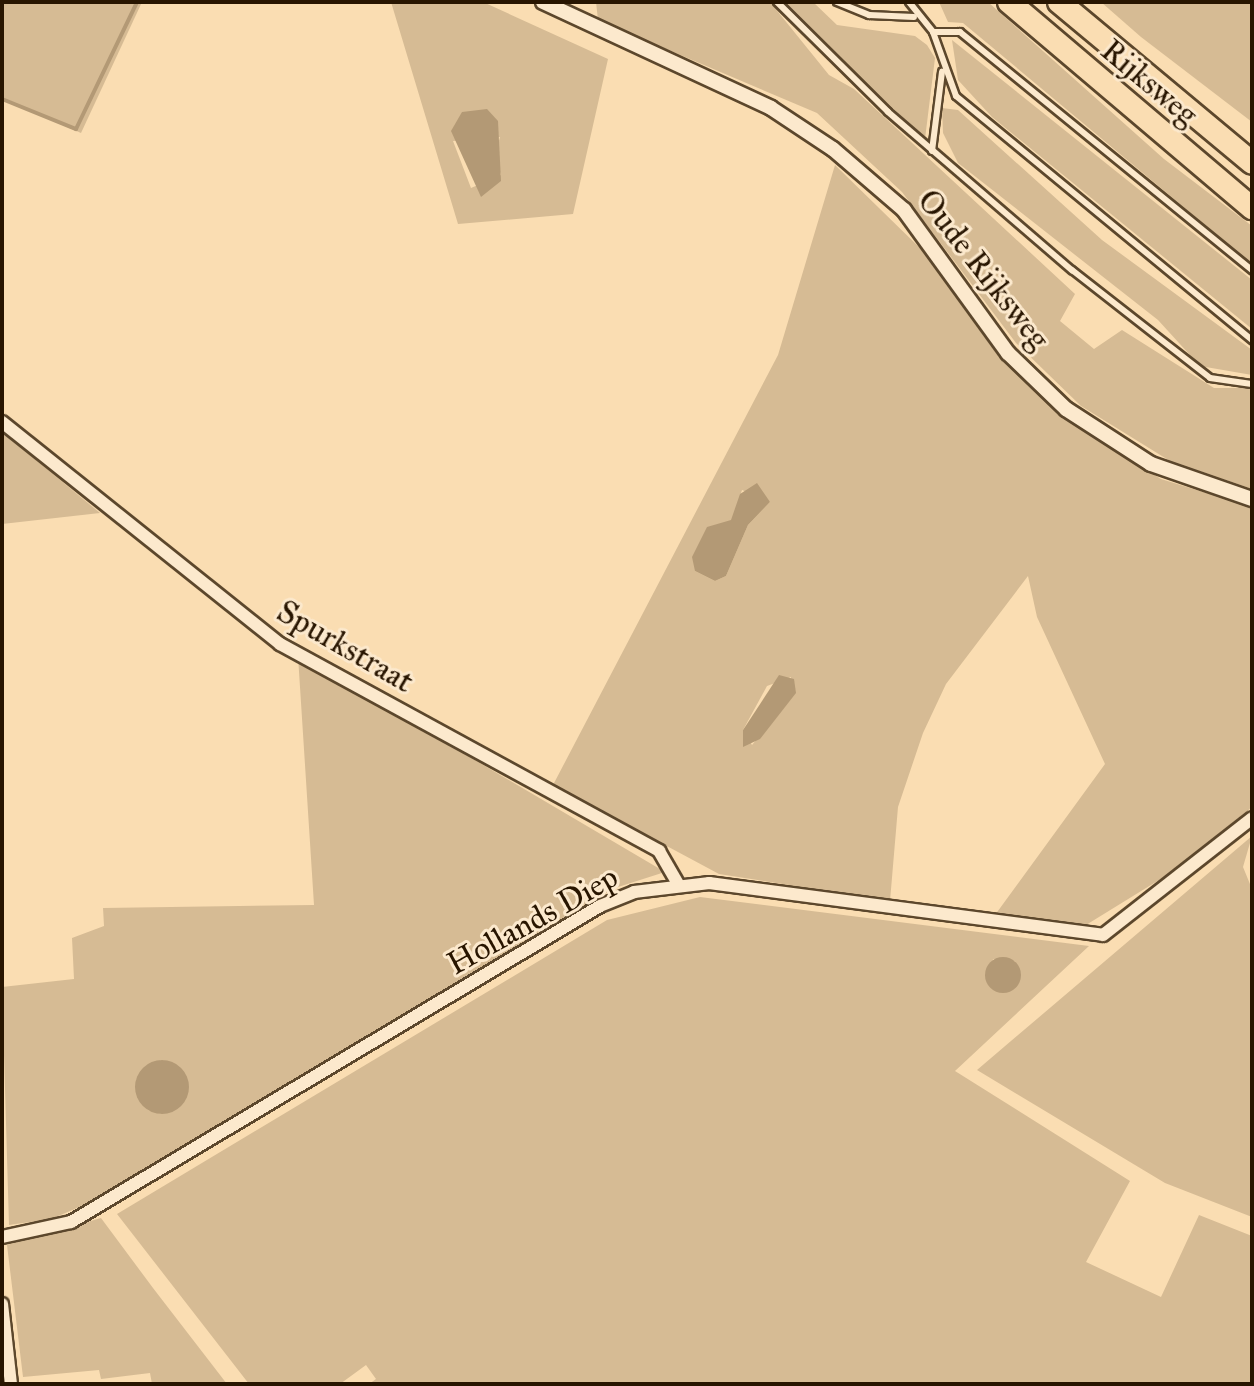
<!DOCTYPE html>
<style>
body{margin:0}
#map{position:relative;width:1254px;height:1386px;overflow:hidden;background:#faddb2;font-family:"IM FELL Great Primer",serif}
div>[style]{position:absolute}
.green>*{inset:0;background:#d6bb94}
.water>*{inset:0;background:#b39975}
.round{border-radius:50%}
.stream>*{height:4px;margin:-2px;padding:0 2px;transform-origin:2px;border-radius:2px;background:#b39975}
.roads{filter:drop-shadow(2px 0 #5c472c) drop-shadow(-2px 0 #5c472c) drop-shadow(0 2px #5c472c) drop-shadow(0 -2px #5c472c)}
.service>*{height:6px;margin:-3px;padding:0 3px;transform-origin:3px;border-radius:3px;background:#fce9cd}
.minor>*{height:12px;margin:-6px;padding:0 6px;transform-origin:6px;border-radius:6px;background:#fce9cd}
.tertiary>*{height:14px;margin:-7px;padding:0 7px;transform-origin:7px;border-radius:7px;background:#fce9cd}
.motorway>*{height:22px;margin:-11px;padding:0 11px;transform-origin:11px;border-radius:11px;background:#faddb2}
span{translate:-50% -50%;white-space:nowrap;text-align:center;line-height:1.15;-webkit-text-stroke:6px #fce9cd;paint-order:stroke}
.street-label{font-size:32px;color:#281500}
.frame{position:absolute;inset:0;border:4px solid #281500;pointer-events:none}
</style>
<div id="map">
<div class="green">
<div style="clip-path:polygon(2px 2px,142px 2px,81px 133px,2px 98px)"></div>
<div style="clip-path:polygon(evenodd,391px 2px,483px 2px,608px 59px,573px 214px,458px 224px,391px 2px,500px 137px,495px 154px,501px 175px,471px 188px,453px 141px,500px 137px)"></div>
<div style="clip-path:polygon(596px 2px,770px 2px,829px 75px,854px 89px,1075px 294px,1060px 321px,1094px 349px,1122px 330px,1214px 388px,1252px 388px,1252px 489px,1170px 461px,1081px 406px,1016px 343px,902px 192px,817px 113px,598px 20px)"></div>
<div style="clip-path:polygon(782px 2px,813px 2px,837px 25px,915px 36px,927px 45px,935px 58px,925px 139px)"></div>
<div style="clip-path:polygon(939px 2px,988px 2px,1164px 159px,1252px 226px,1252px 264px,963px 23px,948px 22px)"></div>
<div style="clip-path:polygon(1101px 2px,1252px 2px,1252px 122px,1141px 37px)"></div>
<div style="clip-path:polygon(952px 40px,1252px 280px,1252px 329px,992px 117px,958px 80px)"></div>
<div style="clip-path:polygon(942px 108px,958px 110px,1102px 240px,1252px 350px,1252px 375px,1200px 366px,1158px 320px,958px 163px,943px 133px)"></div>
<div style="clip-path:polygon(evenodd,835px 165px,923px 251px,999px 357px,1077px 426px,1161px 479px,1252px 507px,1252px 807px,1172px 872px,1086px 925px,995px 915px,1105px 764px,1037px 617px,1028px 576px,946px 684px,923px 733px,898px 807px,890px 901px,719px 874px,553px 785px,778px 355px,835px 165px,742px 490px,770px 502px,748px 525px,726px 576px,715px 581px,695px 571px,733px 518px,742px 490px,835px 165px,791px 677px,792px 697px,752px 745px,743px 730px,767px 686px,791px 677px)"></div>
<div style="clip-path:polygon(2px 432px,88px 503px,100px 513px,2px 524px)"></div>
<div style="clip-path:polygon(evenodd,298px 656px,665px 872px,615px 888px,108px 1195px,51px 1219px,9px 1225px,2px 987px,74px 979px,72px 938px,104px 926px,103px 908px,314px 905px,298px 656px,161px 1060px,174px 1063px,187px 1095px,161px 1114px,148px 1110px,136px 1080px,161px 1060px)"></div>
<div style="clip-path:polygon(1252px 836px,1243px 867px,1252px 889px,1252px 1217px,1165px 1183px,977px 1070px)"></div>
<div style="clip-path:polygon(evenodd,700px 897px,1089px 946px,955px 1071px,1130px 1181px,1086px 1262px,1161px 1297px,1199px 1215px,1252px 1236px,1252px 1384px,369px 1384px,376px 1379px,366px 1365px,340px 1384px,249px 1384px,117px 1214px,607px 920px,700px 897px,993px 959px,1015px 961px,1020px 981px,988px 985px,993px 959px)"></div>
<div style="clip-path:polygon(101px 1218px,153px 1288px,227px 1384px,152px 1384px,150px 1373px,101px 1379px,99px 1370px,23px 1377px,7px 1245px)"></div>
</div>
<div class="water">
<div style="clip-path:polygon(487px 109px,498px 121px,501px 181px,481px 197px,451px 131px,462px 112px)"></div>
<div style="clip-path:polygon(757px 483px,770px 502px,748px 525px,726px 576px,715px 581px,695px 571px,692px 557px,707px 527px,731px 520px,740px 494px)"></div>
<div style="clip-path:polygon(779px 675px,794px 679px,796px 693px,760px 739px,743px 747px,743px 730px)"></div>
<div class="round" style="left:985px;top:957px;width:36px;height:36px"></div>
<div class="round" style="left:135px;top:1060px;width:54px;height:54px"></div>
</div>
<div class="stream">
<div style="left:2px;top:99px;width:80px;rotate:22.1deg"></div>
<div style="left:76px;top:129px;width:141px;rotate:-64.3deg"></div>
</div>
<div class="roads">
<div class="service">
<div style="left:777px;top:2px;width:156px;rotate:44.7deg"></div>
<div style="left:888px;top:112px;width:243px;rotate:40.7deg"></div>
<div style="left:1072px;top:270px;width:175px;rotate:38deg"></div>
<div style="left:1210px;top:378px;width:42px;rotate:8.1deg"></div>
<div style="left:837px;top:2px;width:35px;rotate:22deg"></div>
<div style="left:869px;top:15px;width:45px;rotate:2.5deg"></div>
<div style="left:909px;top:2px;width:38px;rotate:51deg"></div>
<div style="left:933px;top:32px;width:68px;rotate:70.2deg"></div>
<div style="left:956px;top:96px;width:384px;rotate:39.5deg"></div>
<div style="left:933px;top:32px;width:27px"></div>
<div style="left:960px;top:32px;width:377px;rotate:39.2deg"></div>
<div style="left:932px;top:151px;width:80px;rotate:-82.8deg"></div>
</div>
<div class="minor">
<div style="left:2px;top:422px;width:356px;rotate:38.6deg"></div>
<div style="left:280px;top:644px;width:432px;rotate:28.6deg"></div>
<div style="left:659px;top:851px;width:38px;rotate:60deg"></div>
<div style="left:2px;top:1237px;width:71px;rotate:-12.3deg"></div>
<div style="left:71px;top:1222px;width:616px;rotate:-30.85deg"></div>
<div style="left:600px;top:906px;width:37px;rotate:-22deg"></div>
<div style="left:634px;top:892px;width:76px;rotate:-6.8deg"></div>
<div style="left:709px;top:883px;width:397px;rotate:7.5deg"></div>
<div style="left:1103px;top:935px;width:189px;rotate:-38.1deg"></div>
<div style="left:2px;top:1304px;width:81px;rotate:83.6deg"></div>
</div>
<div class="tertiary">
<div style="left:543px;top:2px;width:251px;rotate:24.9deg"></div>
<div style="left:771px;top:108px;width:74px;rotate:33.5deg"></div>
<div style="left:833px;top:149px;width:94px;rotate:40.7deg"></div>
<div style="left:904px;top:210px;width:177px;rotate:54deg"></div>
<div style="left:1008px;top:353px;width:81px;rotate:44deg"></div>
<div style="left:1066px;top:409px;width:101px;rotate:32.9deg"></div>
<div style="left:1151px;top:464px;width:107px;rotate:19.1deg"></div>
</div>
<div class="motorway">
<div style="left:1009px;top:2px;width:319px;rotate:40.3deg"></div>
<div style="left:1059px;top:2px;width:251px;rotate:39.8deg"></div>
</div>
</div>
<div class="street-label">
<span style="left:1149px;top:83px;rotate:40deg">Rijksweg</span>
<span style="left:983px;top:270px;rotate:52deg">Oude Rijksweg</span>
<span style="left:345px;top:647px;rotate:30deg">Spurkstraat</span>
<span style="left:533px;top:921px;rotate:-29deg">Hollands Diep</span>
</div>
<div class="frame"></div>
</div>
